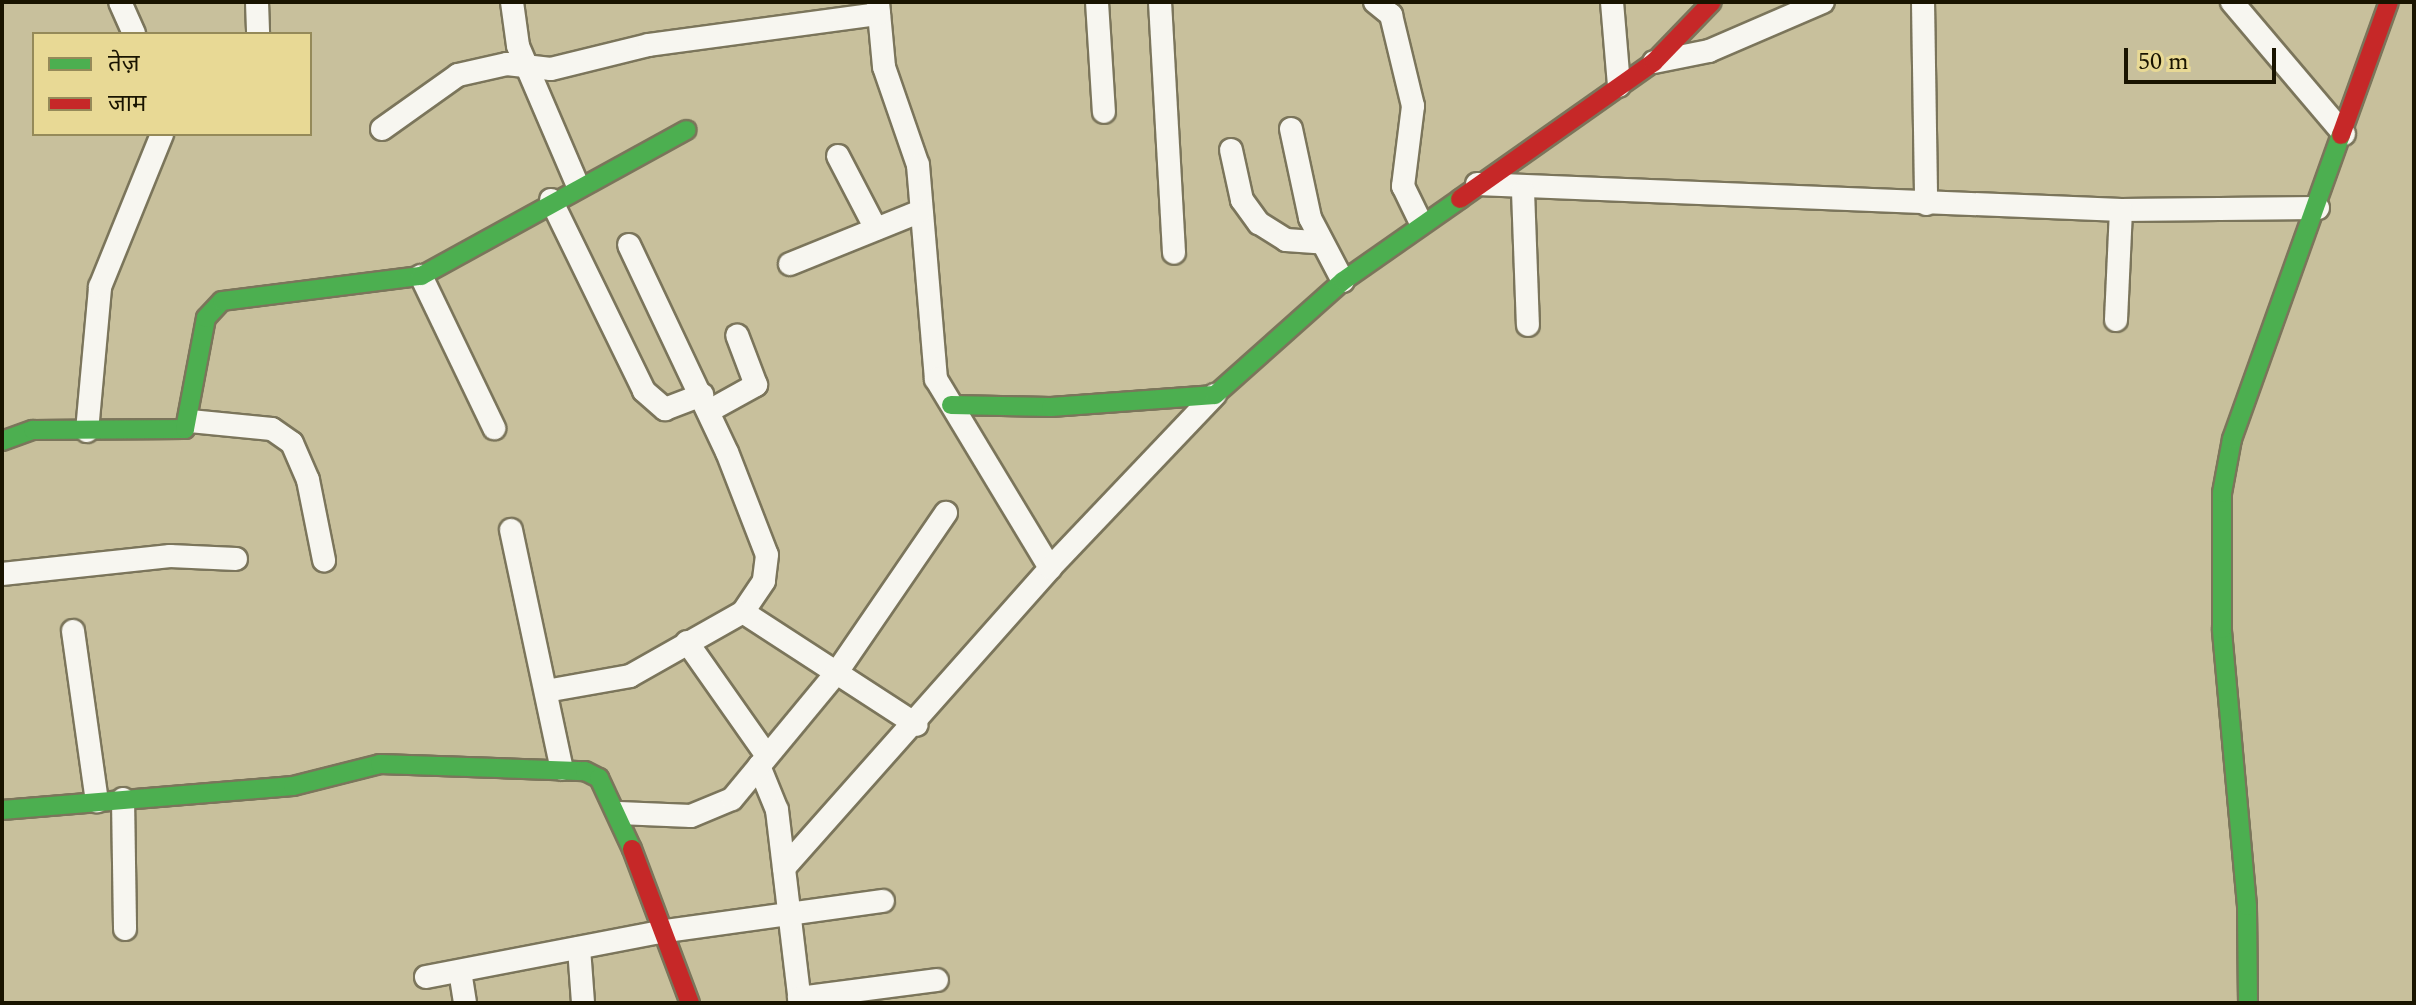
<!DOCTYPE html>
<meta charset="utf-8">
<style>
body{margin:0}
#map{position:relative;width:2416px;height:1005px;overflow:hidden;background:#c8c09c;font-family:Spectral,"Noto Sans Devanagari",serif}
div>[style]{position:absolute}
.roads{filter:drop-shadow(2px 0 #7b755b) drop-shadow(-2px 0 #7b755b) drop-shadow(0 2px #7b755b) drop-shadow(0 -2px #7b755b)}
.street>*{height:22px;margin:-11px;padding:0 11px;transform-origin:11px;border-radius:11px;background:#f7f6f0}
.fast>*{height:18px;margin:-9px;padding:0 9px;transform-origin:9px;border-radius:9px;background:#4caf50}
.jam>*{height:18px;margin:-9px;padding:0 9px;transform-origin:9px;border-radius:9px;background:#c62828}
span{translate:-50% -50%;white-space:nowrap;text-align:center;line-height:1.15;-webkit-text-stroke:8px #e8d995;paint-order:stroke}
.frame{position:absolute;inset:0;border:4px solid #191400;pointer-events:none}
.legend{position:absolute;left:32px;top:32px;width:280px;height:104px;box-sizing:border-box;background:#e8d995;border:2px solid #958a59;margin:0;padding:10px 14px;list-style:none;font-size:24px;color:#191400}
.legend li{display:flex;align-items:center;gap:16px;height:40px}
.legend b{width:40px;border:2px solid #958a59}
.scale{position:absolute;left:2124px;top:48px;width:152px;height:36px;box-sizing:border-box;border:4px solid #191400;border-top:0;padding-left:10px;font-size:24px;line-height:28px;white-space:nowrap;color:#191400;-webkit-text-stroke:6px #e8d995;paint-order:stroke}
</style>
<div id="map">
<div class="roads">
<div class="street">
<div style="left:120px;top:2px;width:35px;rotate:66deg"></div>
<div style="left:257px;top:2px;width:32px;rotate:88deg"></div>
<div style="left:512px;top:2px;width:44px;rotate:82.2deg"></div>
<div style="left:518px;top:46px;width:152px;rotate:66.8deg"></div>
<div style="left:878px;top:2px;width:65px;rotate:84.7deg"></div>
<div style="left:884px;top:67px;width:104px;rotate:70.9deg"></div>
<div style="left:918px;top:165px;width:215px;rotate:85.2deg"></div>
<div style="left:936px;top:379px;width:221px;rotate:58.9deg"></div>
<div style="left:1097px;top:2px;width:110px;rotate:86.4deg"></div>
<div style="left:1160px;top:2px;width:251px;rotate:86.8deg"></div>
<div style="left:1375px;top:2px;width:21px;rotate:39deg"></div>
<div style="left:1391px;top:15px;width:94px;rotate:76.4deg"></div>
<div style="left:1413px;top:106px;width:81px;rotate:97.1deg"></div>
<div style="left:1403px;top:186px;width:41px;rotate:64.1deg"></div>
<div style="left:1612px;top:2px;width:84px;rotate:85.2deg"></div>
<div style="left:1923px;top:2px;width:202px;rotate:89.1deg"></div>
<div style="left:2232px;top:2px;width:173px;rotate:49.7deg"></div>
<div style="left:1654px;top:62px;width:56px;rotate:-11.3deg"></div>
<div style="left:1709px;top:51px;width:124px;rotate:-23.3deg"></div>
<div style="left:382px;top:129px;width:93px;rotate:-35.4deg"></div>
<div style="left:458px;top:75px;width:50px;rotate:-12.7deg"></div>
<div style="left:507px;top:64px;width:44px;rotate:6.5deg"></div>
<div style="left:551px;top:69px;width:101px;rotate:-13.8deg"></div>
<div style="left:649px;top:45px;width:232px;rotate:-7.7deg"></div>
<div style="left:1291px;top:129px;width:91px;rotate:77.9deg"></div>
<div style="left:1310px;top:218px;width:71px;rotate:62.4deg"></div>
<div style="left:1231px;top:150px;width:51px;rotate:77.6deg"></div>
<div style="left:1242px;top:200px;width:29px;rotate:54deg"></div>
<div style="left:1259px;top:223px;width:32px;rotate:32deg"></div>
<div style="left:1286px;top:240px;width:32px;rotate:4deg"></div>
<div style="left:838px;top:156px;width:82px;rotate:62.5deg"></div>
<div style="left:1477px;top:184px;width:645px;rotate:2.31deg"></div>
<div style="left:2121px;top:210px;width:197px;rotate:-0.6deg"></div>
<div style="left:1523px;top:191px;width:134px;rotate:87.9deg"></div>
<div style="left:551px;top:200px;width:212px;rotate:64deg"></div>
<div style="left:644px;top:391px;width:28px;rotate:41deg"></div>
<div style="left:665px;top:409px;width:40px;rotate:-21deg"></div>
<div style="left:629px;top:245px;width:229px;rotate:64.7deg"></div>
<div style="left:727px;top:452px;width:110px;rotate:68.8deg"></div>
<div style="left:767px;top:555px;width:26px;rotate:97deg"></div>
<div style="left:764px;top:581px;width:37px;rotate:124deg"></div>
<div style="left:790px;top:264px;width:141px;rotate:-22deg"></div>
<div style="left:421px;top:276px;width:169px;rotate:64.3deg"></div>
<div style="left:2116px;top:320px;width:110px;rotate:-87.4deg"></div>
<div style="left:709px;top:411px;width:54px;rotate:-29deg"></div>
<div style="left:756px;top:385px;width:53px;rotate:-110.8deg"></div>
<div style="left:190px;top:421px;width:82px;rotate:5.6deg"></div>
<div style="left:272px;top:429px;width:24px;rotate:35deg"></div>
<div style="left:292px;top:443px;width:40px;rotate:66.6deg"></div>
<div style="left:308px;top:480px;width:82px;rotate:78.7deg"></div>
<div style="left:87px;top:431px;width:145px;rotate:-84.8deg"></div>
<div style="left:100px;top:287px;width:165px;rotate:-67.9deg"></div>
<div style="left:511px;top:530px;width:244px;rotate:78deg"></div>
<div style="left:2px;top:574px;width:169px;rotate:-6.1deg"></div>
<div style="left:170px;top:556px;width:66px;rotate:2.6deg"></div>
<div style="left:73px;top:631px;width:172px;rotate:82deg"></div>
<div style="left:687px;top:642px;width:139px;rotate:54.9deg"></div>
<div style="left:546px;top:691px;width:85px;rotate:-10.1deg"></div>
<div style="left:630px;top:676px;width:130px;rotate:-29.5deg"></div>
<div style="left:743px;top:612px;width:207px;rotate:33deg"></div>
<div style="left:759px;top:766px;width:48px;rotate:67.8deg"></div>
<div style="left:777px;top:810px;width:194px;rotate:83.2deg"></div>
<div style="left:123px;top:799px;width:130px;rotate:89.1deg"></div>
<div style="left:619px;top:813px;width:72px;rotate:2.4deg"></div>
<div style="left:691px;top:816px;width:44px;rotate:-22.5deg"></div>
<div style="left:732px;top:799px;width:165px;rotate:-50.4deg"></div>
<div style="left:837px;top:672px;width:193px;rotate:-55.6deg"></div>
<div style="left:784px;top:868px;width:401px;rotate:-48.4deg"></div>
<div style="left:1050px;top:568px;width:239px;rotate:-46.4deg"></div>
<div style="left:579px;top:948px;width:55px;rotate:85.8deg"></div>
<div style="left:460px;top:971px;width:32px;rotate:81deg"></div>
<div style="left:426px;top:977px;width:237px;rotate:-10.9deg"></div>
<div style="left:659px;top:932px;width:226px;rotate:-7.9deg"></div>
<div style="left:799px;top:998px;width:139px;rotate:-7.4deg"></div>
</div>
<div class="fast">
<div style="left:951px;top:405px;width:100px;rotate:1.1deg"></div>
<div style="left:1051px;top:407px;width:164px;rotate:-4.2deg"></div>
<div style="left:1215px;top:395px;width:171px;rotate:-41.7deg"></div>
<div style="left:1343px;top:281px;width:143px;rotate:-35deg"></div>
<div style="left:2px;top:441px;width:33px;rotate:-20deg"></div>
<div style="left:33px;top:430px;width:152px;rotate:-0.4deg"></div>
<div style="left:185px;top:429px;width:113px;rotate:-79.3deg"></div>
<div style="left:206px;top:318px;width:23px;rotate:-47deg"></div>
<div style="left:222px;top:301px;width:201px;rotate:-7.2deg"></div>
<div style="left:421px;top:276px;width:303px;rotate:-28.8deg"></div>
<div style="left:2px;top:810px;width:292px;rotate:-4.7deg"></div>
<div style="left:293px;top:786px;width:90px;rotate:-14.2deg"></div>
<div style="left:380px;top:764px;width:205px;rotate:2deg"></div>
<div style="left:585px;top:771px;width:16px;rotate:27deg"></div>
<div style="left:599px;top:778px;width:78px;rotate:65.1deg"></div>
<div style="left:2248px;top:1003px;width:97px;rotate:-90.6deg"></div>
<div style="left:2247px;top:906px;width:278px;rotate:-95.2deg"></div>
<div style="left:2222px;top:629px;width:136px;rotate:-90deg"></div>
<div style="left:2222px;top:493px;width:55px;rotate:-79.5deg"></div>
<div style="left:2232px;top:439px;width:323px;rotate:-70.3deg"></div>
</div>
<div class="jam">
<div style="left:2341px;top:135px;width:141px;rotate:-70.2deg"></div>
<div style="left:1460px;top:199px;width:237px;rotate:-35.2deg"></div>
<div style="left:1654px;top:62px;width:83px;rotate:-46deg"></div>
<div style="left:632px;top:849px;width:165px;rotate:69.4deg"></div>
</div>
</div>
<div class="frame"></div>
<ul class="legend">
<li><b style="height:10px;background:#4caf50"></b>तेज़</li>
<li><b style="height:10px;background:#c62828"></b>जाम</li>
</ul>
<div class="scale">50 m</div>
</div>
